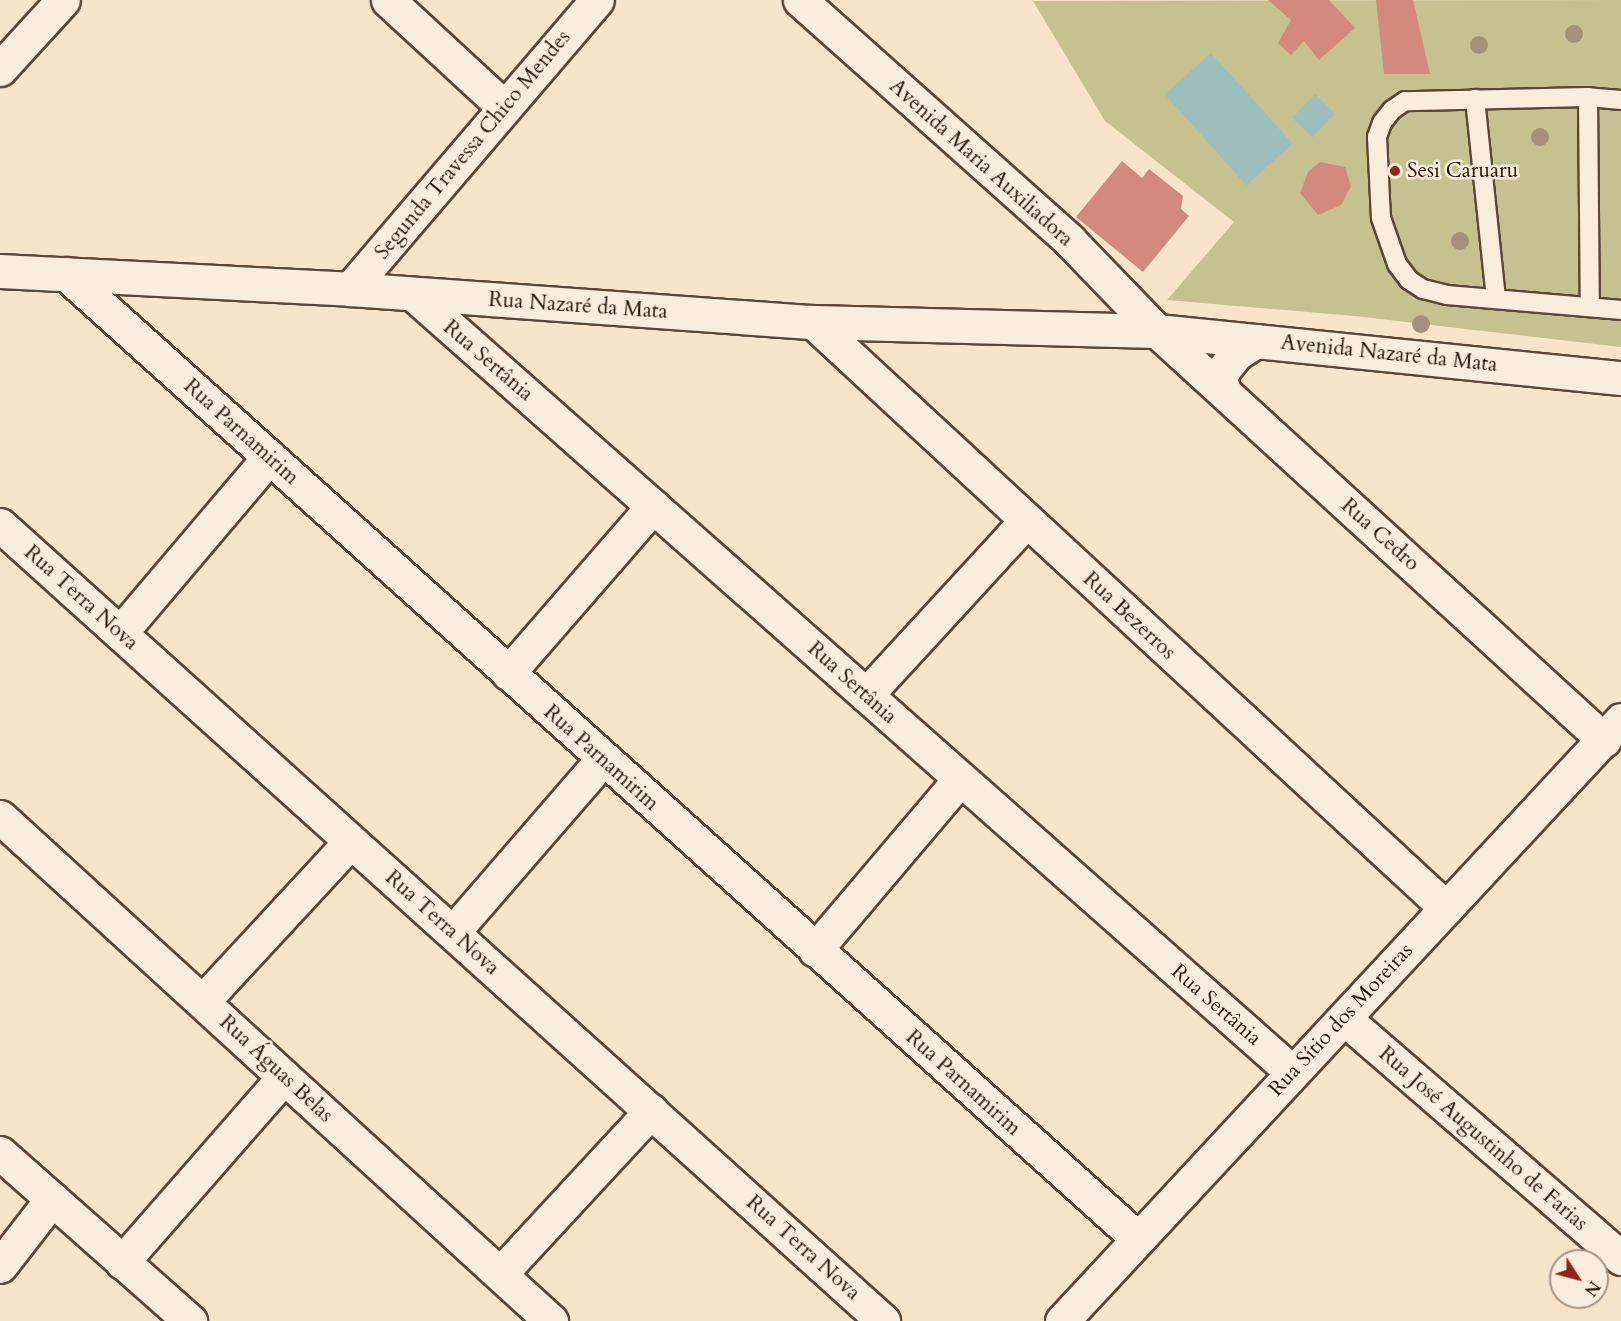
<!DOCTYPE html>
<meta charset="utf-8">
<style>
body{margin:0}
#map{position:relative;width:1621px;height:1321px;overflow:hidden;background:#f7e4c9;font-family:Cardo,serif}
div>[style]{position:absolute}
.green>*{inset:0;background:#c5c191}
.water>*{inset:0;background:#9ebebc;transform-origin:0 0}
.building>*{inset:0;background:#d38a7d}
.roads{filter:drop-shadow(2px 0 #5b4638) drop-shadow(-2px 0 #5b4638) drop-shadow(0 2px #5b4638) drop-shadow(0 -2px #5b4638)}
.service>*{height:18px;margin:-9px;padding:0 9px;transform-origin:9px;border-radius:9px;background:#faeddc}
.minor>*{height:33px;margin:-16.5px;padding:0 16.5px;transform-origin:16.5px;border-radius:16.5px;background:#faeddc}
.tertiary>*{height:33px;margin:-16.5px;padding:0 16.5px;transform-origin:16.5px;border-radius:16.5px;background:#faeddc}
.trees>*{width:18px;height:18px;margin:-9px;border-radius:50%;background:#a39279}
.dots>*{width:16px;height:16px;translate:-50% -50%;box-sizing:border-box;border:3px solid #faeddc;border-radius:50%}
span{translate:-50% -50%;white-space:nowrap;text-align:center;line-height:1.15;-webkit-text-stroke:5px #faeddc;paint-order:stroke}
.street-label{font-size:21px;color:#271208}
.poi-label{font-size:21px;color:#271208}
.left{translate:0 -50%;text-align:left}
.north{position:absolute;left:1549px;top:1249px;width:60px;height:60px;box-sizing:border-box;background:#faeddc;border:2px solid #a69587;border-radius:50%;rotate:126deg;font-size:16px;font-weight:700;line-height:24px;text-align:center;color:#271208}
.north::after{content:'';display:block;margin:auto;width:21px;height:27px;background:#8f2418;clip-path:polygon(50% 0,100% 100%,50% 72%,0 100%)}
</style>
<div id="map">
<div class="green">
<div style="clip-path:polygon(1621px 0,1621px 347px,1355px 316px,1167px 300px,1234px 222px,1105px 121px,1033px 1px)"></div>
</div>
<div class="water">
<div style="left:1211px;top:53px;width:122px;height:62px;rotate:48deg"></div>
<div style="left:1315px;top:94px;width:28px;height:33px;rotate:44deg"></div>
</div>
<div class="building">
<div style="clip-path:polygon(1268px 0,1329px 0,1355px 28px,1319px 60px,1304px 41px,1291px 55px,1278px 43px,1291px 20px)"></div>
<div style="clip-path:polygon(1376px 0,1413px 0,1430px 74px,1384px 74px)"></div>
<div style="clip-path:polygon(1122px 161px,1142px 178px,1149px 169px,1183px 196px,1181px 209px,1189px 216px,1143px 272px,1076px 217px)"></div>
<div style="clip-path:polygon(1320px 162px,1345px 167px,1351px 186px,1341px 205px,1318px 215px,1300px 193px,1308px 172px)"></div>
</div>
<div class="roads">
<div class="service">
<div style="left:1588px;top:97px;width:210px;rotate:89.5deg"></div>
<div style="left:1475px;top:99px;width:201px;rotate:84deg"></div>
<div style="left:1621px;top:100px;width:33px;rotate:-175deg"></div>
<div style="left:1588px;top:97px;width:183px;rotate:178.7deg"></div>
<div style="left:1405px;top:101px;width:16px;rotate:145deg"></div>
<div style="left:1392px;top:110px;width:16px;rotate:128deg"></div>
<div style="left:1382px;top:123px;width:15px;rotate:110deg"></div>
<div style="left:1377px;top:137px;width:81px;rotate:87.2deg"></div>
<div style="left:1381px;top:218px;width:49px;rotate:70.8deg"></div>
<div style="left:1397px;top:264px;width:20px;rotate:53deg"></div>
<div style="left:1409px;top:280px;width:17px;rotate:33deg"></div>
<div style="left:1423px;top:289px;width:25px;rotate:14deg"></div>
<div style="left:1447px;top:295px;width:175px;rotate:4.9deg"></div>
</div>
<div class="minor">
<div style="left:388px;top:0;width:158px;rotate:42.7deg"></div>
<div style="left:0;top:69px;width:93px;rotate:-47.6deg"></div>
<div style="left:66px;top:274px;width:1442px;rotate:41.99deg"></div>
<div style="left:350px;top:289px;width:380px;rotate:-49.5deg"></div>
<div style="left:413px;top:294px;width:1174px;rotate:41.51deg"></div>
<div style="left:813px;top:322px;width:863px;rotate:42.79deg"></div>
<div style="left:1157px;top:331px;width:606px;rotate:42.46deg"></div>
<div style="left:0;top:525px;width:1189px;rotate:42.03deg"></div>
<div style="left:120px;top:633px;width:231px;rotate:-49.7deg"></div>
<div style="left:508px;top:673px;width:221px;rotate:-49deg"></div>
<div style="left:866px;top:695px;width:236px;rotate:-47.4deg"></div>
<div style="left:0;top:817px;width:747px;rotate:42.45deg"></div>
<div style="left:453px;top:932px;width:229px;rotate:-49.1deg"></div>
<div style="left:815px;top:950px;width:224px;rotate:-49.7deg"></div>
<div style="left:203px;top:1001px;width:217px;rotate:-47.2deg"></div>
<div style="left:1345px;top:1019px;width:365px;rotate:40.9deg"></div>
<div style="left:0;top:1153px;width:254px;rotate:41.5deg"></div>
<div style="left:122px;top:1262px;width:246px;rotate:-48.8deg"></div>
<div style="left:0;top:1266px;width:85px;rotate:-52.2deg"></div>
<div style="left:501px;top:1273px;width:221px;rotate:-47.2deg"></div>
<div style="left:1062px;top:1321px;width:821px;rotate:-47.07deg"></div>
</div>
<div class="tertiary">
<div style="left:800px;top:0;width:361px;rotate:41.7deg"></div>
<div style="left:1069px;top:240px;width:127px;rotate:46deg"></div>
<div style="left:0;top:271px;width:350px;rotate:2.9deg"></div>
<div style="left:350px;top:289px;width:464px;rotate:4.1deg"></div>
<div style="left:813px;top:322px;width:344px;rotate:1.5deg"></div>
<div style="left:1157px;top:331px;width:466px;rotate:5.8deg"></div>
<div style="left:1224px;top:392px;width:15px;rotate:-106deg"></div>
<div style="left:1220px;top:378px;width:10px;rotate:-66deg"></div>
<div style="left:1224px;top:369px;width:19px;rotate:-51deg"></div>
<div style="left:1236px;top:354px;width:24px;rotate:-33deg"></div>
</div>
</div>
<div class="trees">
<div style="left:1574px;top:34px"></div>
<div style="left:1479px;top:45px"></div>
<div style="left:1540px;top:137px"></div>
<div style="left:1460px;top:241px"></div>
<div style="left:1421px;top:324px"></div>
</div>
<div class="dots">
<div style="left:1395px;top:171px;background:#8f2418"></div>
</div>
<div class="street-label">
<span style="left:473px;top:145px;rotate:-50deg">Segunda Travessa Chico Mendes</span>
<span style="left:981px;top:163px;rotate:42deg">Avenida Maria Auxiliadora</span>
<span style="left:578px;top:306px;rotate:4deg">Rua Nazaré da Mata</span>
<span style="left:1389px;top:354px;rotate:6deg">Avenida Nazaré da Mata</span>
<span style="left:488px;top:361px;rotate:41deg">Rua Sertânia</span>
<span style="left:241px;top:432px;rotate:42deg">Rua Parnamirim</span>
<span style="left:1380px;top:535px;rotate:42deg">Rua Cedro</span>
<span style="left:81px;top:598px;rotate:42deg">Rua Terra Nova</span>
<span style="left:1129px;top:616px;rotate:43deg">Rua Bezerros</span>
<span style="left:852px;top:683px;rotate:42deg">Rua Sertânia</span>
<span style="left:601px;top:758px;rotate:42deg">Rua Parnamirim</span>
<span style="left:442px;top:923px;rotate:42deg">Rua Terra Nova</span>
<span style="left:1216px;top:1005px;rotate:41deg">Rua Sertânia</span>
<span style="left:1341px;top:1020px;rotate:-47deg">Rua Sítio dos Moreiras</span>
<span style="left:276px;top:1069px;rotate:43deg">Rua Águas Belas</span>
<span style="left:963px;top:1083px;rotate:42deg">Rua Parnamirim</span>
<span style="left:1483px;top:1139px;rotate:41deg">Rua José Augustinho de Farias</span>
<span style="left:803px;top:1248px;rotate:42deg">Rua Terra Nova</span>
</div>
<div class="poi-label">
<span class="left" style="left:1407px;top:171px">Sesi Caruaru</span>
</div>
<div class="north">N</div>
</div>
